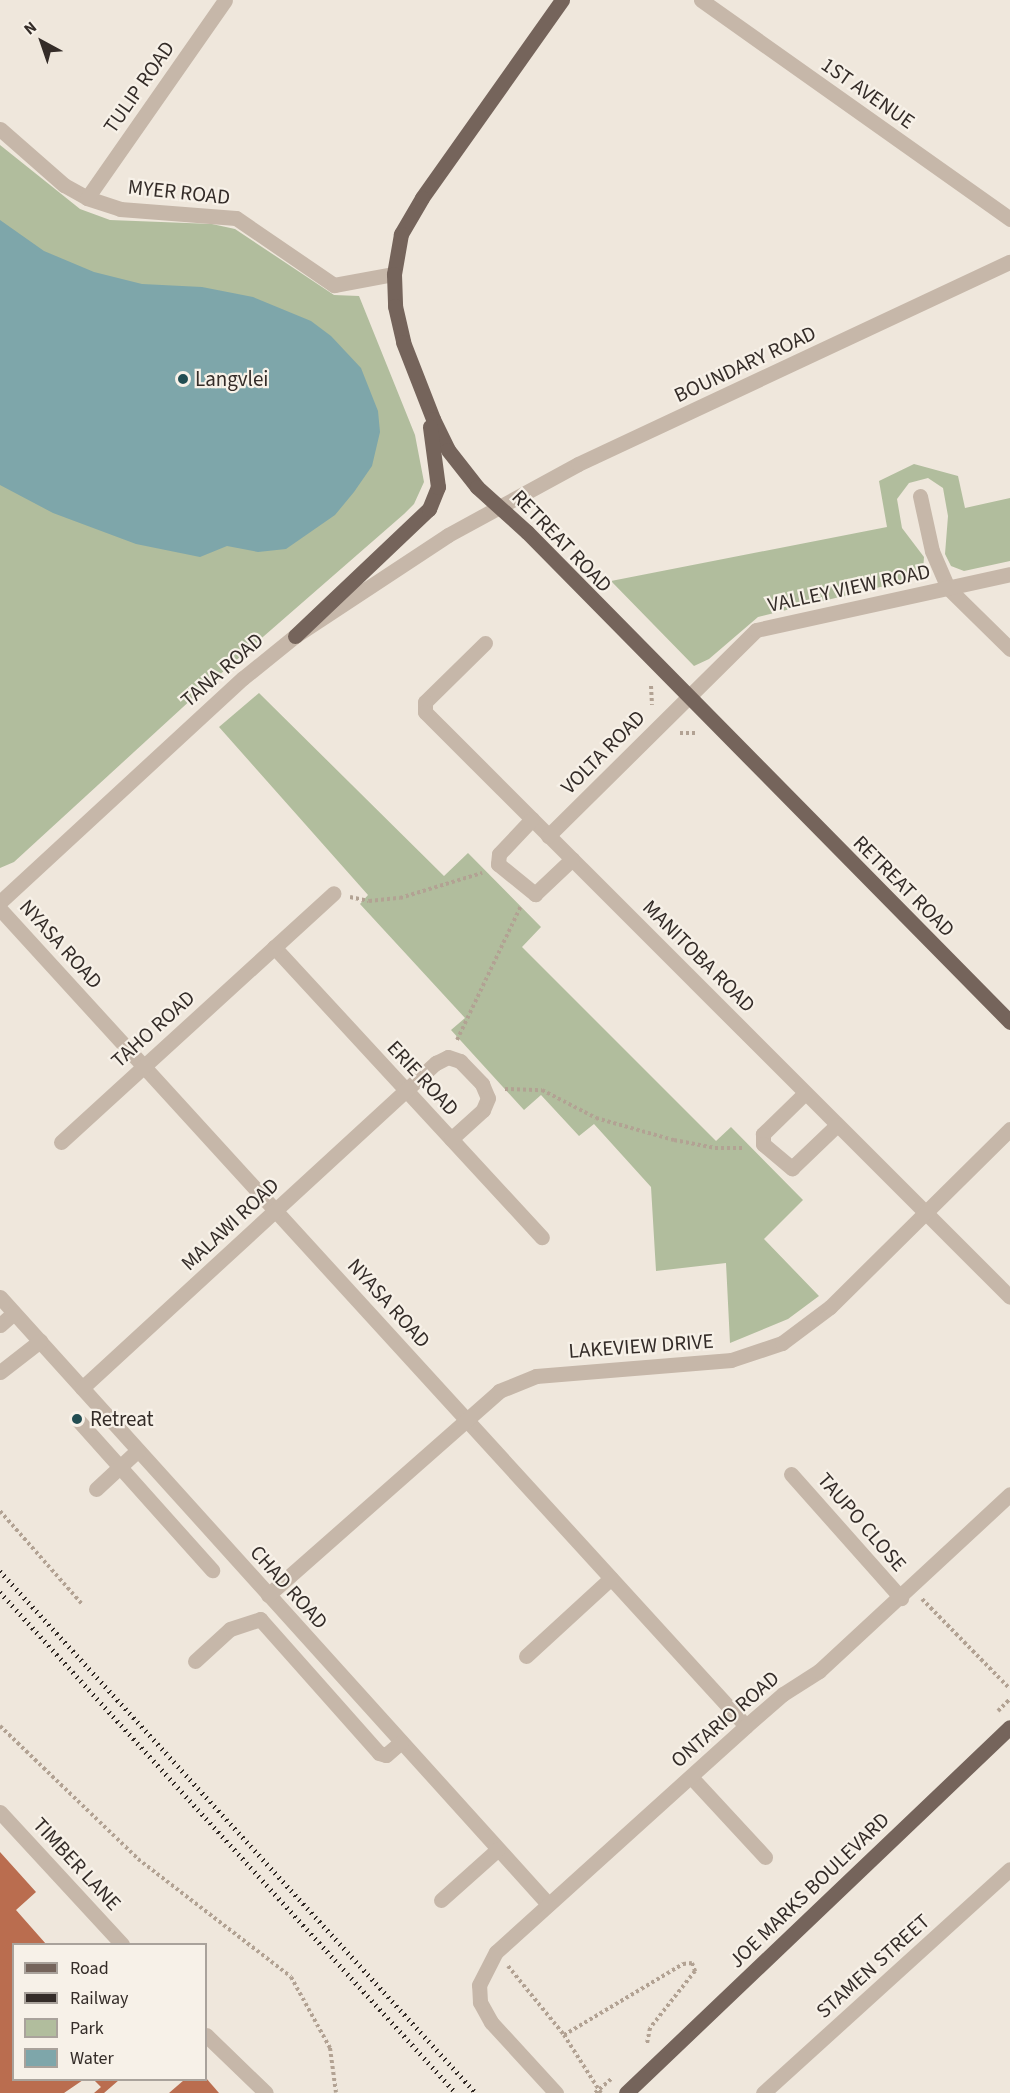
<!DOCTYPE html>
<style>
body{margin:0}
#map{position:relative;width:1010px;height:2093px;overflow:hidden;background:#efe7dc;font-family:"Source Sans 3",sans-serif}
div>[style]{position:absolute}
.green>*{inset:0;background:#b1bd9d}
.water>*{inset:0;background:#7ea6aa}
.building>*{inset:0;background:#ba6d4f}
.path>*{height:4px;margin-top:-2px;transform-origin:0;background:repeating-linear-gradient(90deg,#b2a293 0 3px,transparent 0 6px)}
.minor>*{height:15px;margin:-7.5px;padding:0 7.5px;transform-origin:7.5px;border-radius:7.5px;background:#c6b7a9}
.major>*{height:15px;margin:-7.5px;padding:0 7.5px;transform-origin:7.5px;border-radius:7.5px;background:#75645b}
.rail>*{height:4.5px;margin-top:-2.25px;transform-origin:0;background:repeating-linear-gradient(90deg,#342c28 0 1.5px,transparent 0 6px)}
.dots>*{width:16px;height:16px;translate:-50% -50%;box-sizing:border-box;border:3px solid #f7f1e8;border-radius:50%}
span{translate:-50% -50%;white-space:nowrap;text-align:center;line-height:1.15;-webkit-text-stroke:4.5px #f7f1e8;paint-order:stroke}
.street-label{font-size:21px;color:#342c28}
.poi-label{font-size:21px;color:#342c28}
.left{translate:0 -50%;text-align:left}
.legend{position:absolute;left:12px;top:1943px;width:195px;height:138px;box-sizing:border-box;background:#f7f1e8;border:2px solid #a9a29b;margin:0;padding:8px 10px;list-style:none;font-size:18px;color:#342c28}
.legend li{display:flex;align-items:center;gap:12px;height:30px}
.legend b{width:30px;border:2px solid #a9a29b}
.north{position:absolute;left:12px;top:12px;width:60px;height:60px;-webkit-text-stroke:4px #f7f1e8;paint-order:stroke;rotate:320deg;font-size:16px;font-weight:700;line-height:24px;text-align:center;color:#342c28}
.north::after{content:'';display:block;margin:auto;width:21px;height:27px;background:#342c28;clip-path:polygon(50% 0,100% 100%,50% 72%,0 100%)}
</style>
<div id="map">
<div class="green">
<div style="clip-path:polygon(0 145px,80px 209px,110px 220px,212px 224px,235px 229px,334px 295px,359px 296px,415px 435px,424px 482px,414px 504px,404px 514px,194px 697px,14px 862px,0 868px)"></div>
<div style="clip-path:polygon(914px 464px,958px 476px,965px 508px,1010px 498px,1010px 561px,964px 571px,951px 566px,945px 554px,948px 516px,943px 488px,928px 478px,909px 483px,897px 499px,902px 528px,924px 557px,923px 571px,917px 578px,758px 617px,709px 659px,694px 666px,611px 581px,887px 527px,879px 481px)"></div>
<div style="clip-path:polygon(259px 693px,444px 876px,468px 853px,541px 927px,522px 947px,716px 1141px,731px 1127px,803px 1200px,764px 1239px,819px 1296px,788px 1319px,730px 1343px,726px 1263px,656px 1271px,651px 1187px,594px 1124px,579px 1136px,541px 1095px,524px 1110px,451px 1030px,465px 1018px,360px 904px,368px 895px,219px 727px)"></div>
</div>
<div class="water">
<div style="clip-path:polygon(0 220px,44px 251px,94px 272px,142px 284px,202px 287px,253px 297px,311px 321px,331px 336px,361px 368px,378px 411px,380px 432px,372px 466px,354px 492px,335px 515px,286px 549px,258px 552px,227px 546px,200px 557px,136px 544px,53px 513px,0 485px)"></div>
</div>
<div class="building">
<div style="clip-path:polygon(0 1852px,36px 1892px,16px 1910px,46px 1944px,14px 1944px,14px 2080px,83px 2080px,64px 2093px,0 2093px)"></div>
<div style="clip-path:polygon(206px 2078px,219px 2093px,169px 2093px,184px 2080px)"></div>
<div style="clip-path:polygon(94px 2080px,119px 2080px,104px 2093px,94px 2093px,101px 2087px)"></div>
</div>
<div class="path">
<div style="left:651px;top:686px;width:19px;rotate:87deg"></div>
<div style="left:680px;top:733px;width:17px"></div>
<div style="left:350px;top:897px;width:19px;rotate:12deg"></div>
<div style="left:369px;top:901px;width:31px;rotate:-6deg"></div>
<div style="left:400px;top:898px;width:86px;rotate:-17deg"></div>
<div style="left:457px;top:1040px;width:148px;rotate:-64.5deg"></div>
<div style="left:505px;top:1089px;width:37px;rotate:2deg"></div>
<div style="left:542px;top:1090px;width:61px;rotate:27.4deg"></div>
<div style="left:596px;top:1118px;width:81px;rotate:15.8deg"></div>
<div style="left:674px;top:1140px;width:42px;rotate:11deg"></div>
<div style="left:715px;top:1148px;width:30px"></div>
<div style="left:0;top:1511px;width:125px;rotate:48.6deg"></div>
<div style="left:922px;top:1599px;width:126px;rotate:45.6deg"></div>
<div style="left:998px;top:1711px;width:17px;rotate:-45deg"></div>
<div style="left:0;top:1726px;width:192px;rotate:43.9deg"></div>
<div style="left:138px;top:1859px;width:193px;rotate:37.6deg"></div>
<div style="left:291px;top:1977px;width:81px;rotate:61.2deg"></div>
<div style="left:330px;top:2048px;width:45px;rotate:82.4deg"></div>
<div style="left:508px;top:1966px;width:89px;rotate:50.9deg"></div>
<div style="left:595px;top:2093px;width:23px;rotate:-41deg"></div>
<div style="left:601px;top:2093px;width:69px;rotate:-122.5deg"></div>
<div style="left:564px;top:2035px;width:139px;rotate:-30.8deg"></div>
<div style="left:683px;top:1964px;width:9px;rotate:-6deg"></div>
<div style="left:692px;top:1963px;width:9px;rotate:69deg"></div>
<div style="left:695px;top:1971px;width:73px;rotate:128.3deg"></div>
<div style="left:650px;top:2028px;width:16px;rotate:101deg"></div>
</div>
<div class="minor">
<div style="left:701px;top:0;width:379px;rotate:35.3deg"></div>
<div style="left:0;top:129px;width:85px;rotate:41.2deg"></div>
<div style="left:64px;top:185px;width:26px;rotate:29deg"></div>
<div style="left:87px;top:198px;width:35px;rotate:18deg"></div>
<div style="left:120px;top:209px;width:116px;rotate:4.4deg"></div>
<div style="left:236px;top:218px;width:119px;rotate:34.4deg"></div>
<div style="left:334px;top:285px;width:61px;rotate:-10.4deg"></div>
<div style="left:87px;top:198px;width:241px;rotate:-55.1deg"></div>
<div style="left:920px;top:496px;width:56px;rotate:77.7deg"></div>
<div style="left:932px;top:551px;width:40px;rotate:66.6deg"></div>
<div style="left:948px;top:588px;width:87px;rotate:44.5deg"></div>
<div style="left:485px;top:643px;width:84px;rotate:135.5deg"></div>
<div style="left:425px;top:702px;width:10px;rotate:90deg"></div>
<div style="left:425px;top:712px;width:827px;rotate:45deg"></div>
<div style="left:532px;top:819px;width:48px;rotate:133.3deg"></div>
<div style="left:499px;top:854px;width:10px;rotate:96deg"></div>
<div style="left:498px;top:864px;width:48px;rotate:39deg"></div>
<div style="left:535px;top:894px;width:51px;rotate:-43.4deg"></div>
<div style="left:548px;top:836px;width:293px;rotate:-44.7deg"></div>
<div style="left:756px;top:630px;width:260px;rotate:-12.4deg"></div>
<div style="left:0;top:902px;width:330px;rotate:-42.7deg"></div>
<div style="left:243px;top:678px;width:67px;rotate:-38.9deg"></div>
<div style="left:295px;top:636px;width:183px;rotate:-33.4deg"></div>
<div style="left:448px;top:535px;width:148px;rotate:-28.6deg"></div>
<div style="left:578px;top:464px;width:477px;rotate:-25.1deg"></div>
<div style="left:0;top:909px;width:1106px;rotate:47.6deg"></div>
<div style="left:274px;top:947px;width:395px;rotate:47.3deg"></div>
<div style="left:805px;top:1093px;width:59px;rotate:135.7deg"></div>
<div style="left:763px;top:1134px;width:10px;rotate:90deg"></div>
<div style="left:763px;top:1144px;width:38px;rotate:40deg"></div>
<div style="left:792px;top:1168px;width:62px;rotate:-43.7deg"></div>
<div style="left:61px;top:1142px;width:369px;rotate:-42.4deg"></div>
<div style="left:0;top:1297px;width:818px;rotate:47.92deg"></div>
<div style="left:0;top:1325px;width:18px;rotate:-41deg"></div>
<div style="left:0;top:1372px;width:51px;rotate:-37.8deg"></div>
<div style="left:82px;top:1388px;width:481px;rotate:-42.6deg"></div>
<div style="left:436px;top:1063px;width:13px;rotate:-27deg"></div>
<div style="left:448px;top:1057px;width:13px;rotate:18deg"></div>
<div style="left:460px;top:1061px;width:32px;rotate:46deg"></div>
<div style="left:482px;top:1084px;width:15px;rotate:67deg"></div>
<div style="left:488px;top:1098px;width:13px;rotate:113deg"></div>
<div style="left:483px;top:1110px;width:43px;rotate:137.8deg"></div>
<div style="left:77px;top:1419px;width:203px;rotate:48.2deg"></div>
<div style="left:791px;top:1474px;width:166px;rotate:48.4deg"></div>
<div style="left:96px;top:1489px;width:57px;rotate:-42.9deg"></div>
<div style="left:268px;top:1595px;width:308px;rotate:-41.4deg"></div>
<div style="left:499px;top:1391px;width:40px;rotate:-22deg"></div>
<div style="left:536px;top:1376px;width:196px;rotate:-4.7deg"></div>
<div style="left:731px;top:1360px;width:54px;rotate:-18.4deg"></div>
<div style="left:782px;top:1343px;width:60px;rotate:-36.9deg"></div>
<div style="left:830px;top:1307px;width:253px;rotate:-44.7deg"></div>
<div style="left:526px;top:1656px;width:115px;rotate:-42.5deg"></div>
<div style="left:195px;top:1661px;width:47px;rotate:-42.4deg"></div>
<div style="left:230px;top:1629px;width:32px;rotate:-18deg"></div>
<div style="left:260px;top:1619px;width:179px;rotate:48.4deg"></div>
<div style="left:379px;top:1753px;width:7px;rotate:16deg"></div>
<div style="left:386px;top:1755px;width:20px;rotate:-41deg"></div>
<div style="left:691px;top:1777px;width:109px;rotate:47.2deg"></div>
<div style="left:0;top:1812px;width:180px;rotate:47.3deg"></div>
<div style="left:441px;top:1900px;width:76px;rotate:-41.8deg"></div>
<div style="left:206px;top:2035px;width:83px;rotate:44deg"></div>
<div style="left:556px;top:2093px;width:96px;rotate:-132.5deg"></div>
<div style="left:491px;top:2022px;width:23px;rotate:-119deg"></div>
<div style="left:480px;top:2002px;width:17px;rotate:-93deg"></div>
<div style="left:479px;top:1985px;width:37px;rotate:-63deg"></div>
<div style="left:496px;top:1952px;width:337px;rotate:-42.1deg"></div>
<div style="left:746px;top:1726px;width:49px;rotate:-40.9deg"></div>
<div style="left:783px;top:1694px;width:43px;rotate:-32.6deg"></div>
<div style="left:819px;top:1671px;width:260px;rotate:-42.8deg"></div>
<div style="left:763px;top:2093px;width:333px;rotate:-42.2deg"></div>
</div>
<div class="major">
<div style="left:562px;top:0;width:242px;rotate:125.3deg"></div>
<div style="left:422px;top:198px;width:42px;rotate:120.3deg"></div>
<div style="left:401px;top:234px;width:41px;rotate:99.9deg"></div>
<div style="left:394px;top:274px;width:32px;rotate:88deg"></div>
<div style="left:395px;top:306px;width:37px;rotate:77deg"></div>
<div style="left:403px;top:342px;width:83px;rotate:68.7deg"></div>
<div style="left:433px;top:419px;width:34px;rotate:64deg"></div>
<div style="left:448px;top:450px;width:47px;rotate:51.9deg"></div>
<div style="left:477px;top:487px;width:67px;rotate:42deg"></div>
<div style="left:527px;top:532px;width:688px;rotate:45.41deg"></div>
<div style="left:295px;top:636px;width:185px;rotate:-43.5deg"></div>
<div style="left:429px;top:509px;width:24px;rotate:-68deg"></div>
<div style="left:438px;top:487px;width:61px;rotate:-97.6deg"></div>
<div style="left:626px;top:2093px;width:530px;rotate:-43.63deg"></div>
</div>
<div class="rail">
<div style="left:0;top:1571px;width:706px;rotate:47.64deg"></div>
<div style="left:0;top:1592px;width:677px;rotate:47.69deg"></div>
</div>
<div class="dots">
<div style="left:183px;top:379px;background:#224d52"></div>
<div style="left:77px;top:1419px;background:#224d52"></div>
</div>
<div class="street-label">
<span style="left:139px;top:87px;rotate:-55deg">TULIP ROAD</span>
<span style="left:868px;top:93px;rotate:35deg">1ST AVENUE</span>
<span style="left:179px;top:192px;rotate:6deg">MYER ROAD</span>
<span style="left:745px;top:364px;rotate:-25deg">BOUNDARY ROAD</span>
<span style="left:562px;top:541px;rotate:46deg">RETREAT ROAD</span>
<span style="left:849px;top:588px;rotate:-12deg">VALLEY VIEW ROAD</span>
<span style="left:222px;top:670px;rotate:-41deg">TANA ROAD</span>
<span style="left:603px;top:752px;rotate:-45deg">VOLTA ROAD</span>
<span style="left:904px;top:886px;rotate:45deg">RETREAT ROAD</span>
<span style="left:61px;top:944px;rotate:48deg">NYASA ROAD</span>
<span style="left:699px;top:956px;rotate:45deg">MANITOBA ROAD</span>
<span style="left:153px;top:1029px;rotate:-42deg">TAHO ROAD</span>
<span style="left:423px;top:1078px;rotate:47deg">ERIE ROAD</span>
<span style="left:230px;top:1224px;rotate:-43deg">MALAWI ROAD</span>
<span style="left:389px;top:1303px;rotate:48deg">NYASA ROAD</span>
<span style="left:641px;top:1346px;rotate:-4deg">LAKEVIEW DRIVE</span>
<span style="left:862px;top:1522px;rotate:49deg">TAUPO CLOSE</span>
<span style="left:289px;top:1587px;rotate:48deg">CHAD ROAD</span>
<span style="left:725px;top:1719px;rotate:-41deg">ONTARIO ROAD</span>
<span style="left:77px;top:1864px;rotate:47deg">TIMBER LANE</span>
<span style="left:809px;top:1890px;rotate:-44deg">JOE MARKS BOULEVARD</span>
<span style="left:873px;top:1966px;rotate:-42deg">STAMEN STREET</span>
</div>
<div class="poi-label">
<span class="left" style="left:195px;top:379px">Langvlei</span>
<span class="left" style="left:90px;top:1419px">Retreat</span>
</div>
<ul class="legend">
<li><b style="height:8px;background:#75645b"></b>Road</li>
<li><b style="height:8px;background:#342c28"></b>Railway</li>
<li><b style="height:16px;background:#b1bd9d"></b>Park</li>
<li><b style="height:16px;background:#7ea6aa"></b>Water</li>
</ul>
<div class="north">N</div>
</div>
